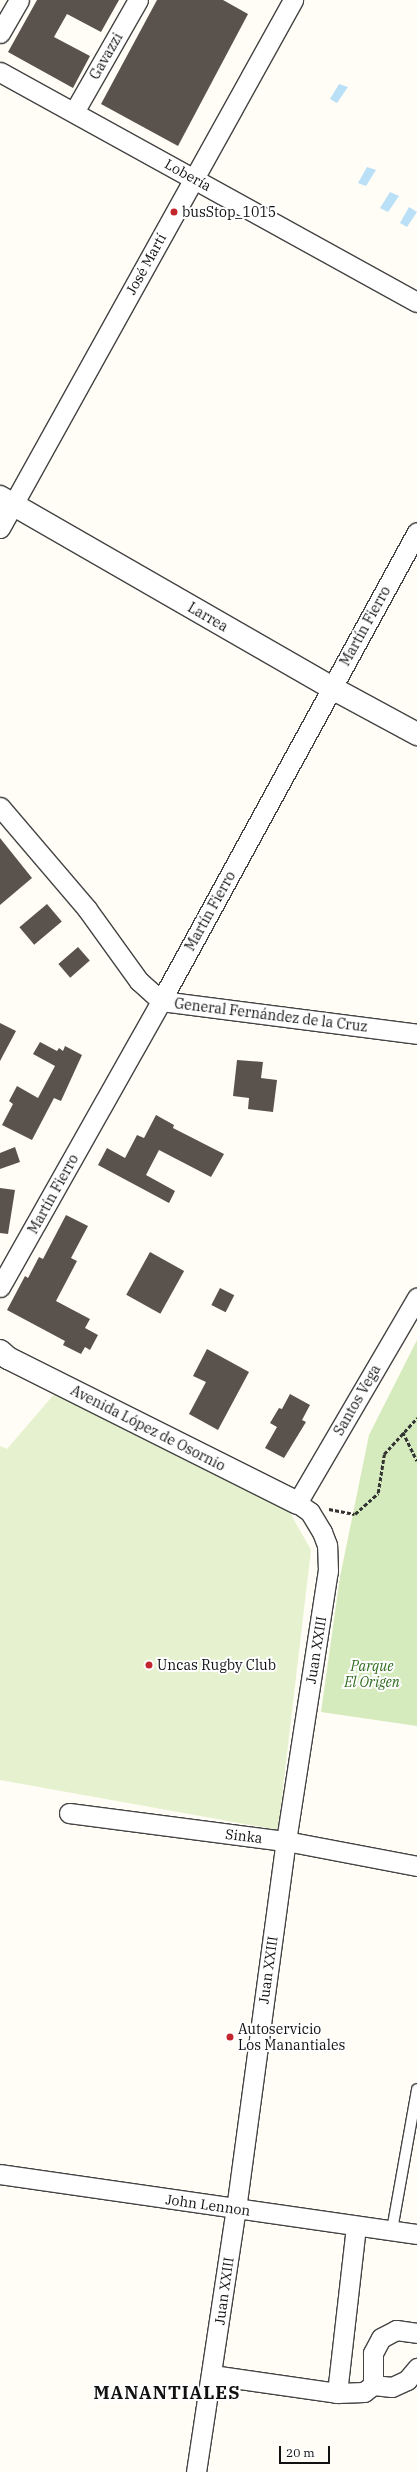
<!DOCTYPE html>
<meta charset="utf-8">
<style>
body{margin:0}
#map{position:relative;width:417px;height:2472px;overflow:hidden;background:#fffdf5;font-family:"IBM Plex Serif",serif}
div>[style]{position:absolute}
.green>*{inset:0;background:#d5ebbd}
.pitch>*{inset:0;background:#e6f2cf}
.water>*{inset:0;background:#b9e0f7}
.building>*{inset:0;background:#5a524d;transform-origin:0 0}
.path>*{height:2.5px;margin-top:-1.25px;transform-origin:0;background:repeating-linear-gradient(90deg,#333 0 4px,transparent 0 6px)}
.roads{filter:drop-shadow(1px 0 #444) drop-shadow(-1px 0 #444) drop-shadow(0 1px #444) drop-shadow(0 -1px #444)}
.service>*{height:10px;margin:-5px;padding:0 5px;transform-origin:5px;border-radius:5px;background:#fff}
.minor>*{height:19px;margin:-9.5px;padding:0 9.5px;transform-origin:9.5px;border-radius:9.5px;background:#fff}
.tertiary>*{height:22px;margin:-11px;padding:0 11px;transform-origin:11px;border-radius:11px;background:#fff}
.dots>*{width:11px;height:11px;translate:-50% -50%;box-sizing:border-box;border:2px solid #fff;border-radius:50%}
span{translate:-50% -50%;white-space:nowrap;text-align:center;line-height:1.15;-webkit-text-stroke:4px #fff;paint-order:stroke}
.street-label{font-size:14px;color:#111}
.poi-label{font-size:14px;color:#111}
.left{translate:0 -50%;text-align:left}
.park-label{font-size:14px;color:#2f6b1f;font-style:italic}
.district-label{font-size:18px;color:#111;font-weight:700;letter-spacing:1px}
.scale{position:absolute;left:279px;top:2446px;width:51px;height:18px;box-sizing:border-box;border:2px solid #111;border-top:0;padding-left:5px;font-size:12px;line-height:14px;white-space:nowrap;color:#111;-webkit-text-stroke:3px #fff;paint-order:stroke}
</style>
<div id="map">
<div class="green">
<div style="clip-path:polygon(417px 1340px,417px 1726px,321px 1712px,340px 1577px,369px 1435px)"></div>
</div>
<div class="pitch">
<div style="clip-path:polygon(56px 1392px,288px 1509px,311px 1550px,278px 1830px,0 1780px,0 1446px,7px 1449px)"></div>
</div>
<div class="water">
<div style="clip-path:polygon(339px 84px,348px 87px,337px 103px,330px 99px)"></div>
<div style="clip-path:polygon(367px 167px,376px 170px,366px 186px,358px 183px)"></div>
<div style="clip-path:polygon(390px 192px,399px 196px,388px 212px,380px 208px)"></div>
<div style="clip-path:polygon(409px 207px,417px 212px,407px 227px,400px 223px)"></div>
</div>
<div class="building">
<div style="clip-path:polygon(37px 0,119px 0,101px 32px,67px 14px,54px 37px,90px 56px,73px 88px,8px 52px)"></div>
<div style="clip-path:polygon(157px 0,223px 0,248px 14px,178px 146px,101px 104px)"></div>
<div style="clip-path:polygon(0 838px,32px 878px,0 905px)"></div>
<div style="left:47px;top:904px;width:23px;height:36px;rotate:50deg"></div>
<div style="left:78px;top:947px;width:18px;height:26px;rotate:49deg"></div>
<div style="clip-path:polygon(0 1023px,16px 1031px,0 1061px)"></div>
<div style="clip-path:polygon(40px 1042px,57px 1051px,59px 1048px,63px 1051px,65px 1046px,82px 1055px,61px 1101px,54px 1098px,32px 1140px,2px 1125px,13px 1104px,9px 1101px,17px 1086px,38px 1098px,55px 1066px,33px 1054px)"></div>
<div style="clip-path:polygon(237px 1060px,263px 1062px,261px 1078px,277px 1080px,273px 1112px,248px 1109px,249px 1098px,233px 1096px)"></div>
<div style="clip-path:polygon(156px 1115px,174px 1125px,173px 1128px,224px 1154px,211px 1177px,159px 1150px,146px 1175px,175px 1191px,169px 1203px,98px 1165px,107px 1148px,125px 1158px,137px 1135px,144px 1138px)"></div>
<div style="clip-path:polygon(15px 1147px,20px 1162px,0 1169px,0 1153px)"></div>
<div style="clip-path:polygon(0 1188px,15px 1190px,8px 1234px,0 1233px)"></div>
<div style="clip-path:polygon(66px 1215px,88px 1226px,71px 1258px,77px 1261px,56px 1301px,90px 1319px,85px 1328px,98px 1335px,90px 1350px,85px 1347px,81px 1354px,63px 1345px,65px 1341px,7px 1310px,25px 1276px,28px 1278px,39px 1257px,43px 1259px)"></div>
<div style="left:150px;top:1252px;width:39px;height:49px;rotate:29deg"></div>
<div style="left:220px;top:1288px;width:16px;height:19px;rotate:27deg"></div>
<div style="clip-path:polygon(207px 1349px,249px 1372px,218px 1430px,189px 1414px,206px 1382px,193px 1376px)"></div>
<div style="clip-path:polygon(290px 1394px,310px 1405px,302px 1420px,306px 1422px,284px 1458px,265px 1448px,277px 1427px,270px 1423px,279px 1408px,282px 1409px)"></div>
</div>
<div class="path">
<div style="left:403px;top:1432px;width:32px;rotate:64deg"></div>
<div style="left:329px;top:1509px;width:26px;rotate:11deg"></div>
<div style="left:355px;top:1514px;width:31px;rotate:-42deg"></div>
<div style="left:378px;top:1493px;width:39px;rotate:-81deg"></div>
<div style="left:384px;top:1454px;width:49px;rotate:-47.5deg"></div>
</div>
<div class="roads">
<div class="service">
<div style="left:392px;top:2230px;width:143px;rotate:-79.9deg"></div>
</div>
<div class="minor">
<div style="left:0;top:33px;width:38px;rotate:-60deg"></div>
<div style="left:0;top:72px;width:476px;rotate:28.9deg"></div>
<div style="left:74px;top:112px;width:129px;rotate:-60.3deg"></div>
<div style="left:0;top:528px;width:604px;rotate:-60.97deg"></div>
<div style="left:0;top:807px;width:134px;rotate:49.5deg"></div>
<div style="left:87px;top:909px;width:89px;rotate:54.2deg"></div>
<div style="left:139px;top:981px;width:30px;rotate:42deg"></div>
<div style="left:161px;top:1001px;width:258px;rotate:7.3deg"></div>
<div style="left:0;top:1287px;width:328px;rotate:-60.6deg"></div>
<div style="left:161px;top:1001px;width:534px;rotate:-61.37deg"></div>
<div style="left:69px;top:1813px;width:219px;rotate:7.4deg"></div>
<div style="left:286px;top:1841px;width:133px;rotate:10.8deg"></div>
<div style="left:0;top:2174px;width:421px;rotate:8.2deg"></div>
<div style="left:212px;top:2375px;width:126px;rotate:8.2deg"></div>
<div style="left:337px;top:2393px;width:27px;rotate:-2deg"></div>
<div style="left:364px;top:2392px;width:11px;rotate:-38deg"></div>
<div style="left:373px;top:2385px;width:32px;rotate:-90deg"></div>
<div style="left:373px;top:2353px;width:17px;rotate:-62deg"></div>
<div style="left:381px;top:2338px;width:17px;rotate:-28deg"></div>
<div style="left:396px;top:2330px;width:21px;rotate:8deg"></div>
<div style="left:373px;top:2385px;width:19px;rotate:6deg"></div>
<div style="left:392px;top:2387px;width:17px;rotate:-25deg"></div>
<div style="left:407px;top:2380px;width:16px;rotate:-50deg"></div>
<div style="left:337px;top:2393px;width:168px;rotate:-83.5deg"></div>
<div style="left:196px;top:2472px;width:266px;rotate:-81.4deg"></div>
<div style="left:236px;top:2209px;width:371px;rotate:-82.3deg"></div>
<div style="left:286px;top:1841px;width:273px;rotate:-81.2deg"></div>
<div style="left:328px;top:1571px;width:26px;rotate:-92deg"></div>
<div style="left:327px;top:1545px;width:14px;rotate:-111deg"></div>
<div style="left:322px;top:1532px;width:23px;rotate:-121deg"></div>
<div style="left:310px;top:1512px;width:16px;rotate:-145deg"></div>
<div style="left:297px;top:1503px;width:238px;rotate:-59.7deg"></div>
</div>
<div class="tertiary">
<div style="left:0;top:497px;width:383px;rotate:29.9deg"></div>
<div style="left:332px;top:688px;width:97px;rotate:28.4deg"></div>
<div style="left:0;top:1351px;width:11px;rotate:41deg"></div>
<div style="left:8px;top:1358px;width:323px;rotate:26.6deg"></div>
</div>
</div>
<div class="dots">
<div style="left:174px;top:212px;background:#c4262e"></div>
<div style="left:149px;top:1665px;background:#c4262e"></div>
<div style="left:230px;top:2037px;background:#c4262e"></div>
</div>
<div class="street-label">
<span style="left:106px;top:56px;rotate:-60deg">Gavazzi</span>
<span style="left:188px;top:175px;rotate:29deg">Lobería</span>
<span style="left:146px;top:264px;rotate:-61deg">José Martí</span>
<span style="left:208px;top:617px;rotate:30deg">Larrea</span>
<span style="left:365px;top:626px;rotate:-61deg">Martín Fierro</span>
<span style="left:210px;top:911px;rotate:-61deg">Martín Fierro</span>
<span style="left:271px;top:1015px;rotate:7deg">General Fernández de la Cruz</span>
<span style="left:53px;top:1194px;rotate:-61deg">Martín Fierro</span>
<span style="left:357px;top:1400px;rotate:-60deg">Santos Vega</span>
<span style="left:148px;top:1428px;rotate:27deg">Avenida López de Osornio</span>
<span style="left:316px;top:1650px;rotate:-81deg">Juan XXIII</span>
<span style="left:244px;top:1836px;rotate:7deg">Sinka</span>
<span style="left:268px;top:1970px;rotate:-82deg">Juan XXIII</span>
<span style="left:208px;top:2205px;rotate:8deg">John Lennon</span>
<span style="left:224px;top:2291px;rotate:-82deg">Juan XXIII</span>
</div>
<div class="poi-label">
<span class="left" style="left:182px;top:212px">busStop_1015</span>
<span class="left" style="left:157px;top:1665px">Uncas Rugby Club</span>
<span class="left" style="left:238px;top:2037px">Autoservicio<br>Los Manantiales</span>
</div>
<div class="park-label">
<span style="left:372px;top:1674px">Parque<br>El Origen</span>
</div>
<div class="district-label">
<span style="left:167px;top:2393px">MANANTIALES</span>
</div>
<div class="scale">20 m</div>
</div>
